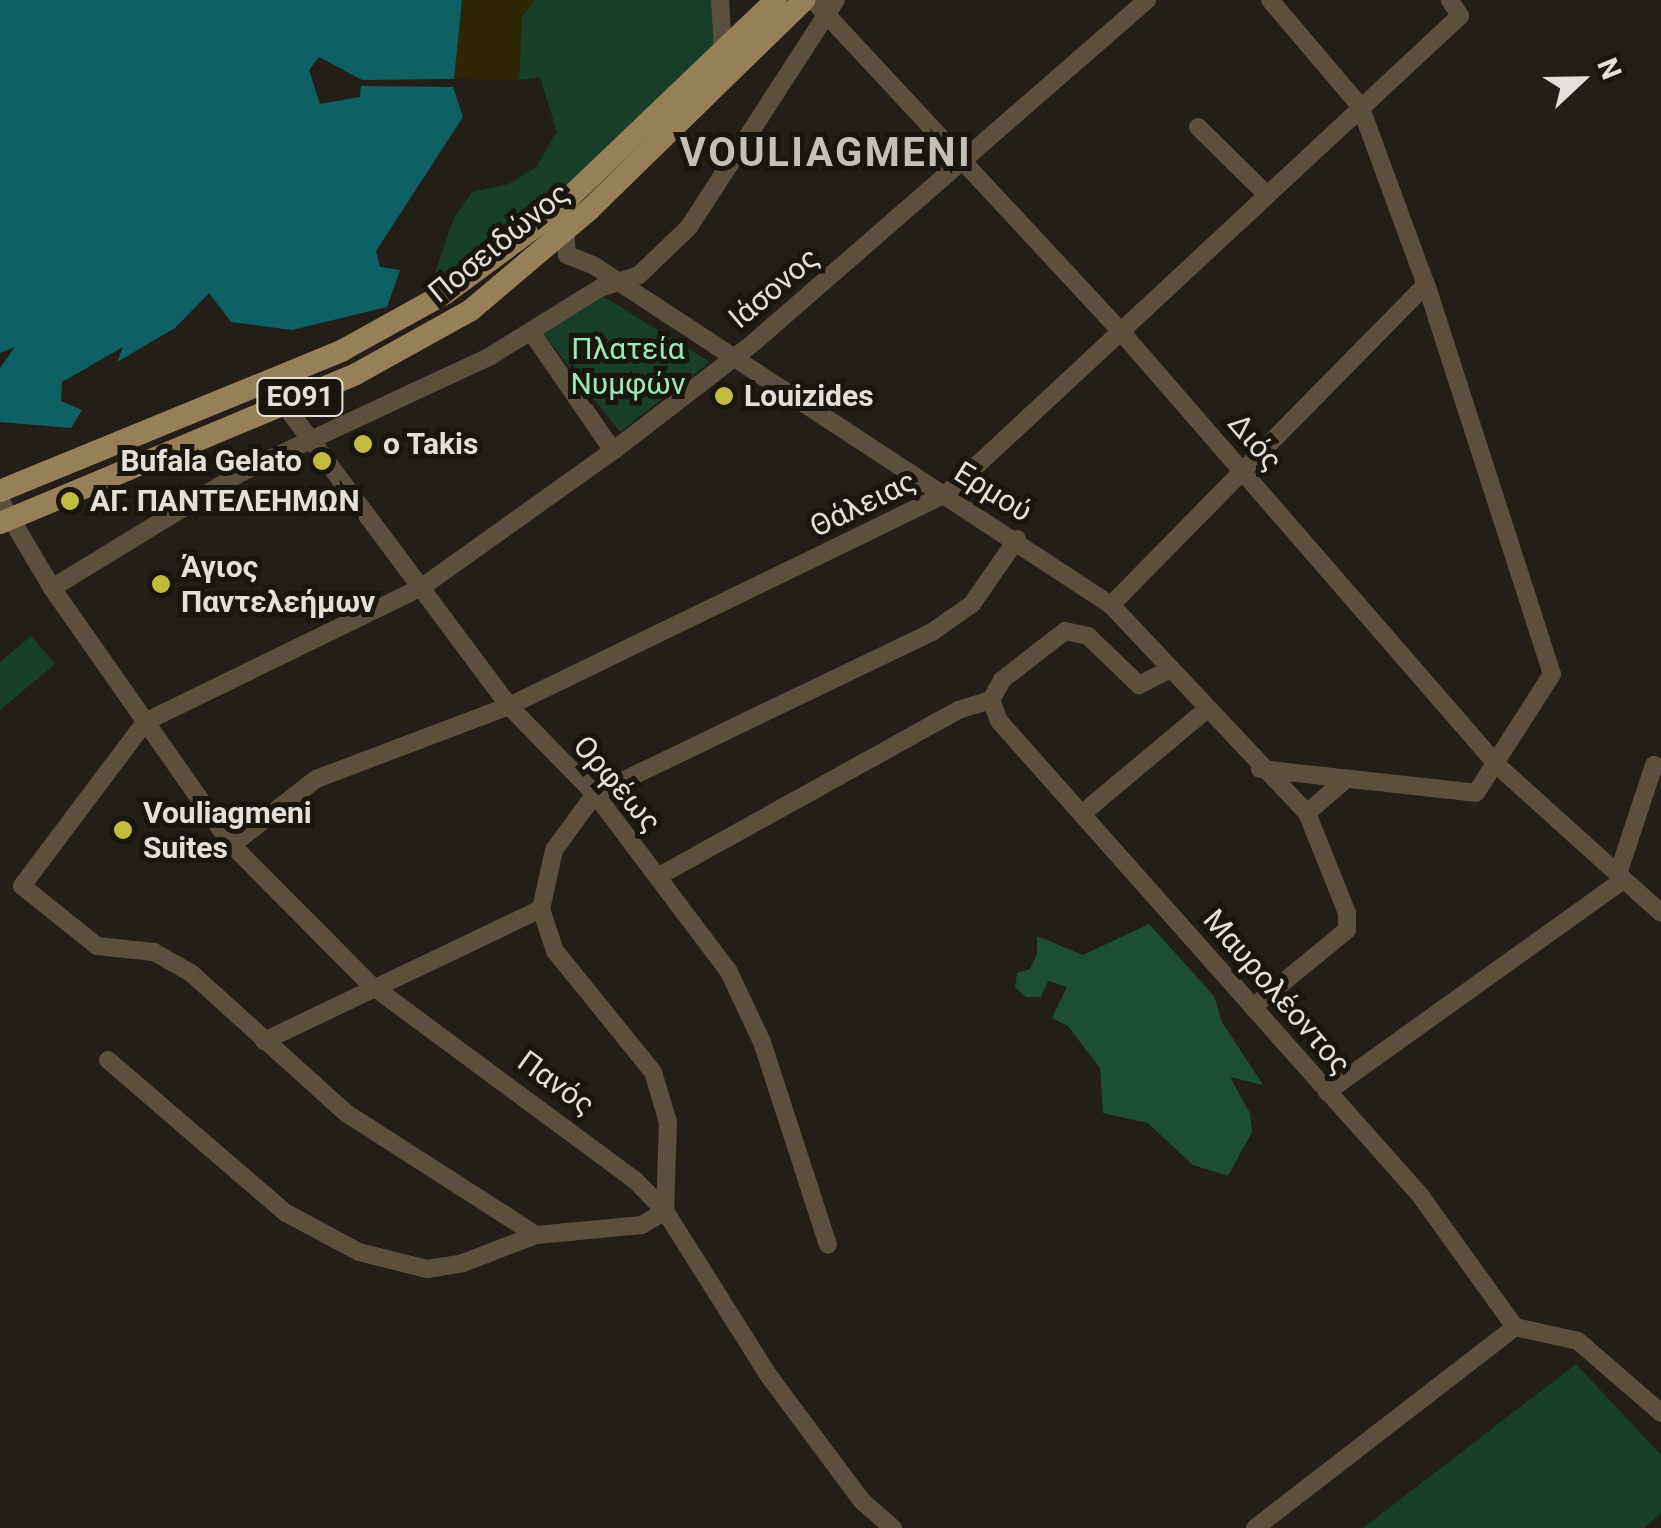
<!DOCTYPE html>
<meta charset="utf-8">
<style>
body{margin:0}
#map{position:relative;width:1661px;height:1528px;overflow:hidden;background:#231f18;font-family:Roboto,sans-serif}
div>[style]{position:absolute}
.green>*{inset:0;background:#163e28}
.forest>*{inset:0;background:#1c4e33}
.sand>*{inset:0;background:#2f2605}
.water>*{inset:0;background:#0c6063}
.minor>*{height:18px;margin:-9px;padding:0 9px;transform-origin:9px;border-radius:9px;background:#5b503d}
.major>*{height:22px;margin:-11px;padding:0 11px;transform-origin:11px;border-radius:11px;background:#977f58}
.dots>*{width:28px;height:28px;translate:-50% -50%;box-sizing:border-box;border:5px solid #19160f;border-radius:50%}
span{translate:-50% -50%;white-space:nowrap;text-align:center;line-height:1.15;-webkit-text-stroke:10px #19160f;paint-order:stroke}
.shield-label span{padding:2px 8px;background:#19160f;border:2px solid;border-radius:8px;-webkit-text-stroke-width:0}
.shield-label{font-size:28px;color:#e3e0db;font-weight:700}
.street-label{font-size:30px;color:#e3e0db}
.park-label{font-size:30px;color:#9ae9b8}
.poi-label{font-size:30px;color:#e3e0db;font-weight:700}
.left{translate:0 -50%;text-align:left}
.right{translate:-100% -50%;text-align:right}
.district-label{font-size:40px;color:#c5c0b6;font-weight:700;letter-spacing:2.5px}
.north{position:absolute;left:1531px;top:30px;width:100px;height:100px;-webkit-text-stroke:8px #19160f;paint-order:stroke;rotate:68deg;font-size:28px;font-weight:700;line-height:40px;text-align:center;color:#e3e0db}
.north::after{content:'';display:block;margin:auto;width:35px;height:45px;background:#e3e0db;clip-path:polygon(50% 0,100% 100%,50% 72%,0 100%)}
</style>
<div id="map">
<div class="green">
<div style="clip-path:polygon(535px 0,713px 0,716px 44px,555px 199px,428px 293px,454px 218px,472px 192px,509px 184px,536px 167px,557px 132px,540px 77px,519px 80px,522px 15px)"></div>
<div style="clip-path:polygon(604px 297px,710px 362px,620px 432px,543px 333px)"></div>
<div style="clip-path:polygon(31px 636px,55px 664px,0 710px,0 662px)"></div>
<div style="clip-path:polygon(1576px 1364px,1661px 1455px,1661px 1513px,1644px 1528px,1363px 1528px)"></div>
</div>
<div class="forest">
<div style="clip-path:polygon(1149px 924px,1214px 996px,1222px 1022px,1263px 1085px,1230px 1077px,1250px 1113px,1252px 1132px,1228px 1176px,1193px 1165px,1148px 1123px,1103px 1113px,1100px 1068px,1068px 1026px,1052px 1018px,1067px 987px,1048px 981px,1041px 997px,1026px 997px,1015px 987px,1017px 973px,1030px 969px,1037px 954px,1037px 936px,1083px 955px)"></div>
</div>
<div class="sand">
<div style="clip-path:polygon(462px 0,535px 0,522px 16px,519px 80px,454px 79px)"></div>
</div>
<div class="water">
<div style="clip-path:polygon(0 0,462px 0,454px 79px,362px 80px,319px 57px,309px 70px,320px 104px,360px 97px,361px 86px,453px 87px,463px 117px,376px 251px,380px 267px,400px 270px,387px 307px,292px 330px,231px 322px,209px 293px,175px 328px,117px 362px,123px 347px,62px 382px,61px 401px,82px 410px,71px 428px,0 422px,0 368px,15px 347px,0 353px)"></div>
</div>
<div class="minor">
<div style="left:720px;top:0;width:49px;rotate:86.5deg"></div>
<div style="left:813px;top:0;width:456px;rotate:47.1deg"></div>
<div style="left:1123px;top:334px;width:572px;rotate:49.04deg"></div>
<div style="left:1498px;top:766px;width:219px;rotate:42deg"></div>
<div style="left:1198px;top:127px;width:95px;rotate:44.6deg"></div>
<div style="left:565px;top:231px;width:24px;rotate:85deg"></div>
<div style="left:567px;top:255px;width:28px;rotate:21deg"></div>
<div style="left:593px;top:265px;width:620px;rotate:33.28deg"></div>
<div style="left:1111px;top:605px;width:286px;rotate:46.7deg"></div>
<div style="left:1307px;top:813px;width:108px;rotate:68.2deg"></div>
<div style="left:1347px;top:913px;width:17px;rotate:90deg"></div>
<div style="left:1347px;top:930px;width:122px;rotate:140.7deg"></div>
<div style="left:532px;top:333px;width:143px;rotate:55.5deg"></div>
<div style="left:284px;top:404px;width:377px;rotate:53.3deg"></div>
<div style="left:509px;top:706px;width:123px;rotate:45.7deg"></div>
<div style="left:595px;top:794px;width:223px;rotate:53deg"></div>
<div style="left:729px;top:972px;width:77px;rotate:64.8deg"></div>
<div style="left:762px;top:1042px;width:213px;rotate:72deg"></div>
<div style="left:0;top:500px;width:102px;rotate:59.4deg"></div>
<div style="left:52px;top:588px;width:314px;rotate:55deg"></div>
<div style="left:232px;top:845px;width:197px;rotate:45.2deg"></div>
<div style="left:371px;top:985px;width:328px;rotate:36.5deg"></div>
<div style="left:635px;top:1180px;width:43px;rotate:45.9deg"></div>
<div style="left:665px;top:1211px;width:195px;rotate:57.8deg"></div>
<div style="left:769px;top:1376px;width:156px;rotate:53.4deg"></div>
<div style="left:862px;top:1501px;width:41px;rotate:41.1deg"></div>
<div style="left:1017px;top:539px;width:79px;rotate:124.7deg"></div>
<div style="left:972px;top:604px;width:49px;rotate:145deg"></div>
<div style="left:932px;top:632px;width:374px;rotate:154.3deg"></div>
<div style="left:595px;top:794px;width:69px;rotate:126.2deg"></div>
<div style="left:554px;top:850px;width:60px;rotate:102.4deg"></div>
<div style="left:541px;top:909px;width:44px;rotate:71.6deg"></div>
<div style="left:555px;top:951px;width:156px;rotate:51deg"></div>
<div style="left:653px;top:1072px;width:52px;rotate:73.3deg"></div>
<div style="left:668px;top:1122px;width:89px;rotate:91.9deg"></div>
<div style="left:665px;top:1211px;width:27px;rotate:149deg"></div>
<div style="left:642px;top:1225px;width:106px;rotate:174.6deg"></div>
<div style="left:536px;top:1235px;width:226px;rotate:-147.3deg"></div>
<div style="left:346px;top:1113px;width:209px;rotate:-137.9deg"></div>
<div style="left:191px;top:973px;width:43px;rotate:-150.4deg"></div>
<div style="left:154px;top:952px;width:57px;rotate:-174deg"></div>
<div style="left:97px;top:946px;width:96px;rotate:-141.3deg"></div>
<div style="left:22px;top:886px;width:205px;rotate:-53.1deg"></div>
<div style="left:145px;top:722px;width:308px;rotate:-26deg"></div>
<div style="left:422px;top:587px;width:234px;rotate:-35.5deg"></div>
<div style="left:613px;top:451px;width:175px;rotate:-37.6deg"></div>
<div style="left:752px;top:344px;width:524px;rotate:-41.05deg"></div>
<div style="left:52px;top:588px;width:223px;rotate:-31.4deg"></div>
<div style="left:242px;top:472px;width:272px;rotate:-25deg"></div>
<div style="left:489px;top:357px;width:131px;rotate:-31.9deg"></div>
<div style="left:600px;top:288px;width:41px;rotate:-18.4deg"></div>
<div style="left:639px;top:275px;width:69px;rotate:-43.8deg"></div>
<div style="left:689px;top:227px;width:270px;rotate:-57.1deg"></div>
<div style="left:1111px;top:605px;width:449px;rotate:-45.5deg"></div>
<div style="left:991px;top:700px;width:22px;rotate:69deg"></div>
<div style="left:999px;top:721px;width:634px;rotate:48.39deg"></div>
<div style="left:1420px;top:1195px;width:163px;rotate:54.3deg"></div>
<div style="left:991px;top:700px;width:23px;rotate:-61deg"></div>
<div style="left:1002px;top:680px;width:80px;rotate:-37.9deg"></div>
<div style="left:1065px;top:631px;width:24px;rotate:12deg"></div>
<div style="left:1088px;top:636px;width:71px;rotate:43.9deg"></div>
<div style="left:1139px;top:685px;width:36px;rotate:-27deg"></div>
<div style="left:1260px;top:769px;width:217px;rotate:6.3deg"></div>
<div style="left:1476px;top:793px;width:141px;rotate:-57.4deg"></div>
<div style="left:1552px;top:674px;width:409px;rotate:-107.9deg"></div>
<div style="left:1426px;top:285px;width:191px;rotate:-110.2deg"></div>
<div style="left:1360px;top:106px;width:139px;rotate:-130.3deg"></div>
<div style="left:1084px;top:812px;width:159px;rotate:-39.9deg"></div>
<div style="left:1307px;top:813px;width:49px;rotate:-40.9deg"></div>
<div style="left:232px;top:845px;width:107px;rotate:-38.2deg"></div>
<div style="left:316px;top:779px;width:206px;rotate:-20.7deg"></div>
<div style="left:509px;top:706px;width:486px;rotate:-25.9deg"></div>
<div style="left:946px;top:494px;width:702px;rotate:-42.92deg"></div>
<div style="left:1460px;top:16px;width:19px;rotate:-122deg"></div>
<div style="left:1618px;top:874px;width:115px;rotate:-71.7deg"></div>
<div style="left:659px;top:876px;width:342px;rotate:-29deg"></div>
<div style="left:958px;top:710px;width:34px;rotate:-17deg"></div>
<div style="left:264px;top:1041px;width:307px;rotate:-25.5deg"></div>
<div style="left:108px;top:1060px;width:235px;rotate:40.7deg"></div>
<div style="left:286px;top:1213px;width:83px;rotate:28.1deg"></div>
<div style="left:359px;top:1252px;width:70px;rotate:14deg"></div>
<div style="left:427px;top:1269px;width:36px;rotate:-9deg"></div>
<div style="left:463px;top:1263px;width:78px;rotate:-21deg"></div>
<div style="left:1327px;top:1092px;width:364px;rotate:-35.6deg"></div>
<div style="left:1515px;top:1327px;width:65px;rotate:12.5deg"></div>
<div style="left:1578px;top:1341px;width:110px;rotate:40.9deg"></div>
<div style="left:1255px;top:1528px;width:329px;rotate:-37.7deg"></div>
</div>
<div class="major">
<div style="left:0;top:491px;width:371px;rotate:-22.3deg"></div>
<div style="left:343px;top:350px;width:118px;rotate:-29deg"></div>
<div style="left:446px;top:293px;width:131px;rotate:-36.6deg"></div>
<div style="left:551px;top:215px;width:311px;rotate:-43.7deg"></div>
<div style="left:0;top:523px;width:386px;rotate:-22.7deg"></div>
<div style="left:356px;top:374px;width:132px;rotate:-29.1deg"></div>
<div style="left:471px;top:310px;width:155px;rotate:-40.3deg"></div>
<div style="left:589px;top:210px;width:301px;rotate:-44.3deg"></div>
</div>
<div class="dots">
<div style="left:724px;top:396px;background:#c1bd3f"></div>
<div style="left:363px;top:444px;background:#c1bd3f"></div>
<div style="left:322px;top:461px;background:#c1bd3f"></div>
<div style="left:70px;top:501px;background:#c1bd3f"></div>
<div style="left:161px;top:584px;background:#c1bd3f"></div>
<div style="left:123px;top:830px;background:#c1bd3f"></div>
</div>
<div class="shield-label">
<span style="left:300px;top:397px">ΕΟ91</span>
</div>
<div class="street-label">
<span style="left:499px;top:243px;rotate:-39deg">Ποσειδώνος</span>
<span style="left:774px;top:288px;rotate:-40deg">Ιάσονος</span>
<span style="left:1255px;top:442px;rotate:49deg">Διός</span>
<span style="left:993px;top:492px;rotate:32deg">Ερμού</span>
<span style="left:863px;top:504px;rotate:-26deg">Θάλειας</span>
<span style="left:617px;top:784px;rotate:49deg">Ορφέως</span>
<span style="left:1277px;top:992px;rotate:49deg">Μαυρολέοντος</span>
<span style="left:556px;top:1083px;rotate:36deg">Πανός</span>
</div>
<div class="park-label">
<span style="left:628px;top:366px">Πλατεία<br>Νυμφών</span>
</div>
<div class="poi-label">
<span class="left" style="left:744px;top:396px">Louizides</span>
<span class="left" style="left:383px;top:444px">o Takis</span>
<span class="right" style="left:302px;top:461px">Bufala Gelato</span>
<span class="left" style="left:90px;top:501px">ΑΓ. ΠΑΝΤΕΛΕΗΜΩΝ</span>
<span class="left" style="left:181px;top:584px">Άγιος<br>Παντελεήμων</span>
<span class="left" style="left:143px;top:830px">Vouliagmeni<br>Suites</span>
</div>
<div class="district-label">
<span style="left:826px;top:153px">VOULIAGMENI</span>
</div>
<div class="north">N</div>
</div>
